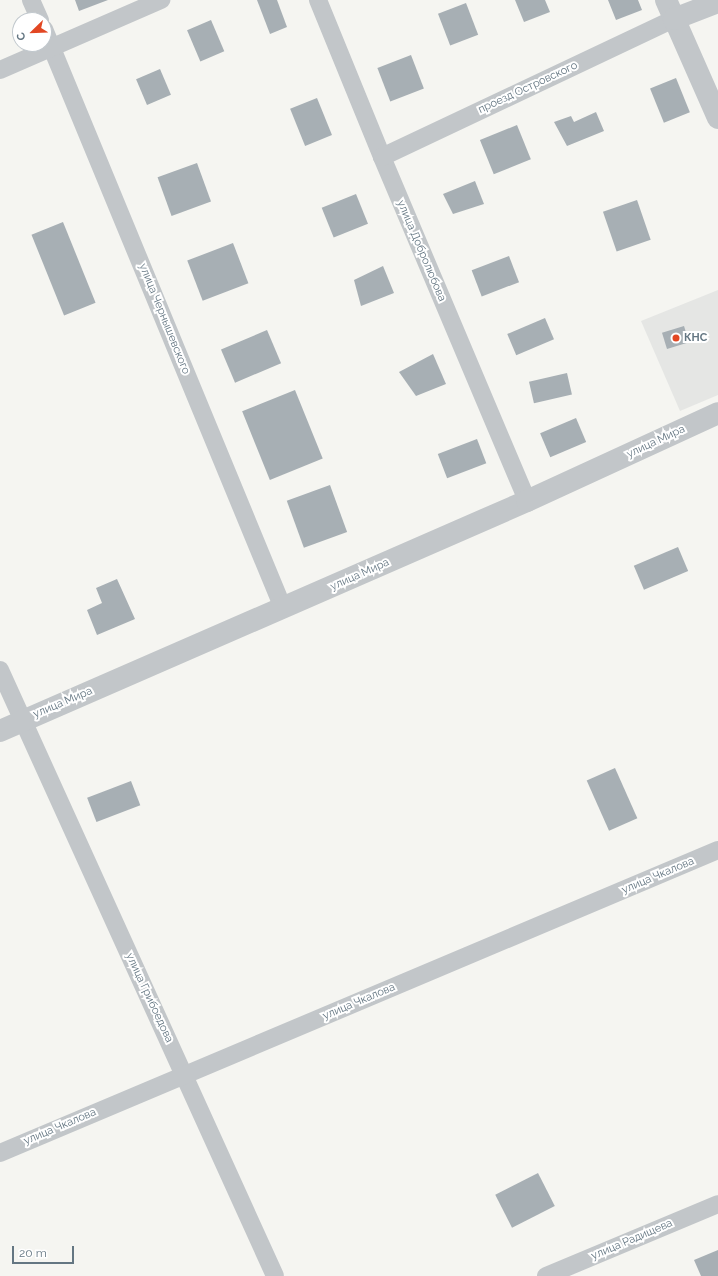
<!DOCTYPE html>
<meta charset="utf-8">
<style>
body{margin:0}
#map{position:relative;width:718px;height:1276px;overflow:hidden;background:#f5f5f1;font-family:Raleway,sans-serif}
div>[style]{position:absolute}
.built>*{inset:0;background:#e5e6e4}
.building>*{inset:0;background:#a7afb4;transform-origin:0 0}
.minor>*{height:18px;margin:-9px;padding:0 9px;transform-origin:9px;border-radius:9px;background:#c2c6c9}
.tertiary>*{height:22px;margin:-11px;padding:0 11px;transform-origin:11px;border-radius:11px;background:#c2c6c9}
.dots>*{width:11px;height:11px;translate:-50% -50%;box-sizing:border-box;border:2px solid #fff;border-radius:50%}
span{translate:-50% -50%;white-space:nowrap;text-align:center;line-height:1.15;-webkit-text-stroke:4px #fff;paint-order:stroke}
.street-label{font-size:11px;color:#647682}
.poi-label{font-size:11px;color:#647682;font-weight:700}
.left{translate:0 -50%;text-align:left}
.north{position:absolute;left:12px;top:12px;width:40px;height:40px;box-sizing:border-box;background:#fff;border:1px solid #c1c8cd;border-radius:50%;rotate:247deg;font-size:11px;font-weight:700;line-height:16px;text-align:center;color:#647682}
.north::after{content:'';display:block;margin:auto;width:14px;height:18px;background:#e24723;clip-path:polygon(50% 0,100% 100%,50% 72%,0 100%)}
.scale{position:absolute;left:12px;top:1246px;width:62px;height:18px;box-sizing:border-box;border:2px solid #647682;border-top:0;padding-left:5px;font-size:12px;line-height:14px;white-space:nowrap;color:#647682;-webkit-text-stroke:3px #fff;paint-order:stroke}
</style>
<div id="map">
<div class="built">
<div style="clip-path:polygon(718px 290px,718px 395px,680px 411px,641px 321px)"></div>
</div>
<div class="building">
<div style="clip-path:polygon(75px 0,108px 0,79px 11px)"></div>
<div style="clip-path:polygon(257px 0,277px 0,287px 27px,270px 34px)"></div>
<div style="clip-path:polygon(515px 0,545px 0,550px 12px,524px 22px)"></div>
<div style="clip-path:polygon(608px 0,638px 0,642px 10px,616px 20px)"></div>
<div style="left:466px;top:3px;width:34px;height:30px;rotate:69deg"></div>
<div style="left:211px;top:20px;width:34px;height:26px;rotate:67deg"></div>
<div style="left:411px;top:55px;width:36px;height:36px;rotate:69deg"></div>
<div style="left:160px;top:69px;width:28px;height:26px;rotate:67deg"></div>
<div style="left:676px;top:78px;width:37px;height:28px;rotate:68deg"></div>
<div style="left:317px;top:98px;width:40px;height:29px;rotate:68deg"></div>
<div style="clip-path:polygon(596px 112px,604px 131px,567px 146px,554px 122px,571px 116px,574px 122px)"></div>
<div style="left:517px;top:125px;width:37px;height:40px;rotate:68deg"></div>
<div style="left:197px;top:163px;width:41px;height:42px;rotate:70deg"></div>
<div style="clip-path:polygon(475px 181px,484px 204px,453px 214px,443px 194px)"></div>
<div style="left:356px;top:194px;width:32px;height:37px;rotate:68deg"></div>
<div style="left:637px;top:200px;width:42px;height:36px;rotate:71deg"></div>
<div style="left:63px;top:222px;width:87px;height:34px;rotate:68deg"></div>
<div style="left:233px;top:243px;width:43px;height:49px;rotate:69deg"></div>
<div style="left:509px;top:256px;width:28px;height:40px;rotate:69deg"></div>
<div style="clip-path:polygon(383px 266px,394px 293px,361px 306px,354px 280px)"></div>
<div style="left:545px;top:318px;width:23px;height:41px;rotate:67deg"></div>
<div style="left:684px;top:326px;width:17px;height:23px;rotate:73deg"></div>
<div style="left:267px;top:330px;width:36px;height:50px;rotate:67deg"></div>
<div style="clip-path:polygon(433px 354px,446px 384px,416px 396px,399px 372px)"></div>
<div style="left:567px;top:373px;width:22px;height:39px;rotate:77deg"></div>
<div style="left:295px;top:390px;width:74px;height:57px;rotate:68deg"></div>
<div style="left:576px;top:418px;width:26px;height:39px;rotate:67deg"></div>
<div style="left:477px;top:439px;width:26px;height:42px;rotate:69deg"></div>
<div style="left:330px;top:485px;width:50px;height:46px;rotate:70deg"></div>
<div style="left:678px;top:547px;width:26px;height:48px;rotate:67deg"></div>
<div style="clip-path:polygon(117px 579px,135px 619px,97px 635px,87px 610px,102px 603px,96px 588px)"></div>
<div style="left:615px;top:768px;width:55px;height:31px;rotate:66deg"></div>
<div style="left:131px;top:781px;width:26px;height:47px;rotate:69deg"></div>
<div style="left:538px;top:1173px;width:37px;height:48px;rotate:63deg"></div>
<div style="clip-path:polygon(718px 1250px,718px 1276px,701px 1276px,694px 1260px)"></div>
</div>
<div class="minor">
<div style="left:31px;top:0;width:22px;rotate:66deg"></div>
<div style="left:318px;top:0;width:170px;rotate:67.8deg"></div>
<div style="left:382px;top:157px;width:373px;rotate:67.1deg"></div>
<div style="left:44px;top:29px;width:626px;rotate:67.57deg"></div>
<div style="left:0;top:70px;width:176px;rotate:-23.5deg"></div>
<div style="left:382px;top:157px;width:323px;rotate:-25.3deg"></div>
<div style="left:0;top:670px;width:665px;rotate:65.59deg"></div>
<div style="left:0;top:1153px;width:779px;rotate:-22.88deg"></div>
<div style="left:546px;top:1276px;width:186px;rotate:-22.7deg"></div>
</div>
<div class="tertiary">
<div style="left:666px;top:0;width:129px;rotate:66.2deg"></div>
<div style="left:674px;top:19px;width:47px;rotate:-21.1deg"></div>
<div style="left:0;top:731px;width:575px;rotate:-23.58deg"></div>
<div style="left:527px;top:501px;width:210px;rotate:-24.7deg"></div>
</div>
<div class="dots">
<div style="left:676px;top:338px;background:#e24723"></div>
</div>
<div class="street-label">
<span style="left:528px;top:88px;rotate:-25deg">проезд Островского</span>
<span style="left:421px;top:251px;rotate:67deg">улица Добролюбова</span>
<span style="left:164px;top:319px;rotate:68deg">улица Чернышевского</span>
<span style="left:656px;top:442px;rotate:-25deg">улица Мира</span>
<span style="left:360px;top:575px;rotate:-24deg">улица Мира</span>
<span style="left:63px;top:703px;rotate:-23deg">улица Мира</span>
<span style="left:658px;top:876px;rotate:-23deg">улица Чкалова</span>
<span style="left:149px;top:998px;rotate:65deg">улица Грибоедова</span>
<span style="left:359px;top:1002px;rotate:-23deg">улица Чкалова</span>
<span style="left:60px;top:1127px;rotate:-23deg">улица Чкалова</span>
<span style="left:632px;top:1240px;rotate:-23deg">улица Радищева</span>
</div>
<div class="poi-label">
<span class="left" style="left:684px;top:338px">КНС</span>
</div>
<div class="north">С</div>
<div class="scale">20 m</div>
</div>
